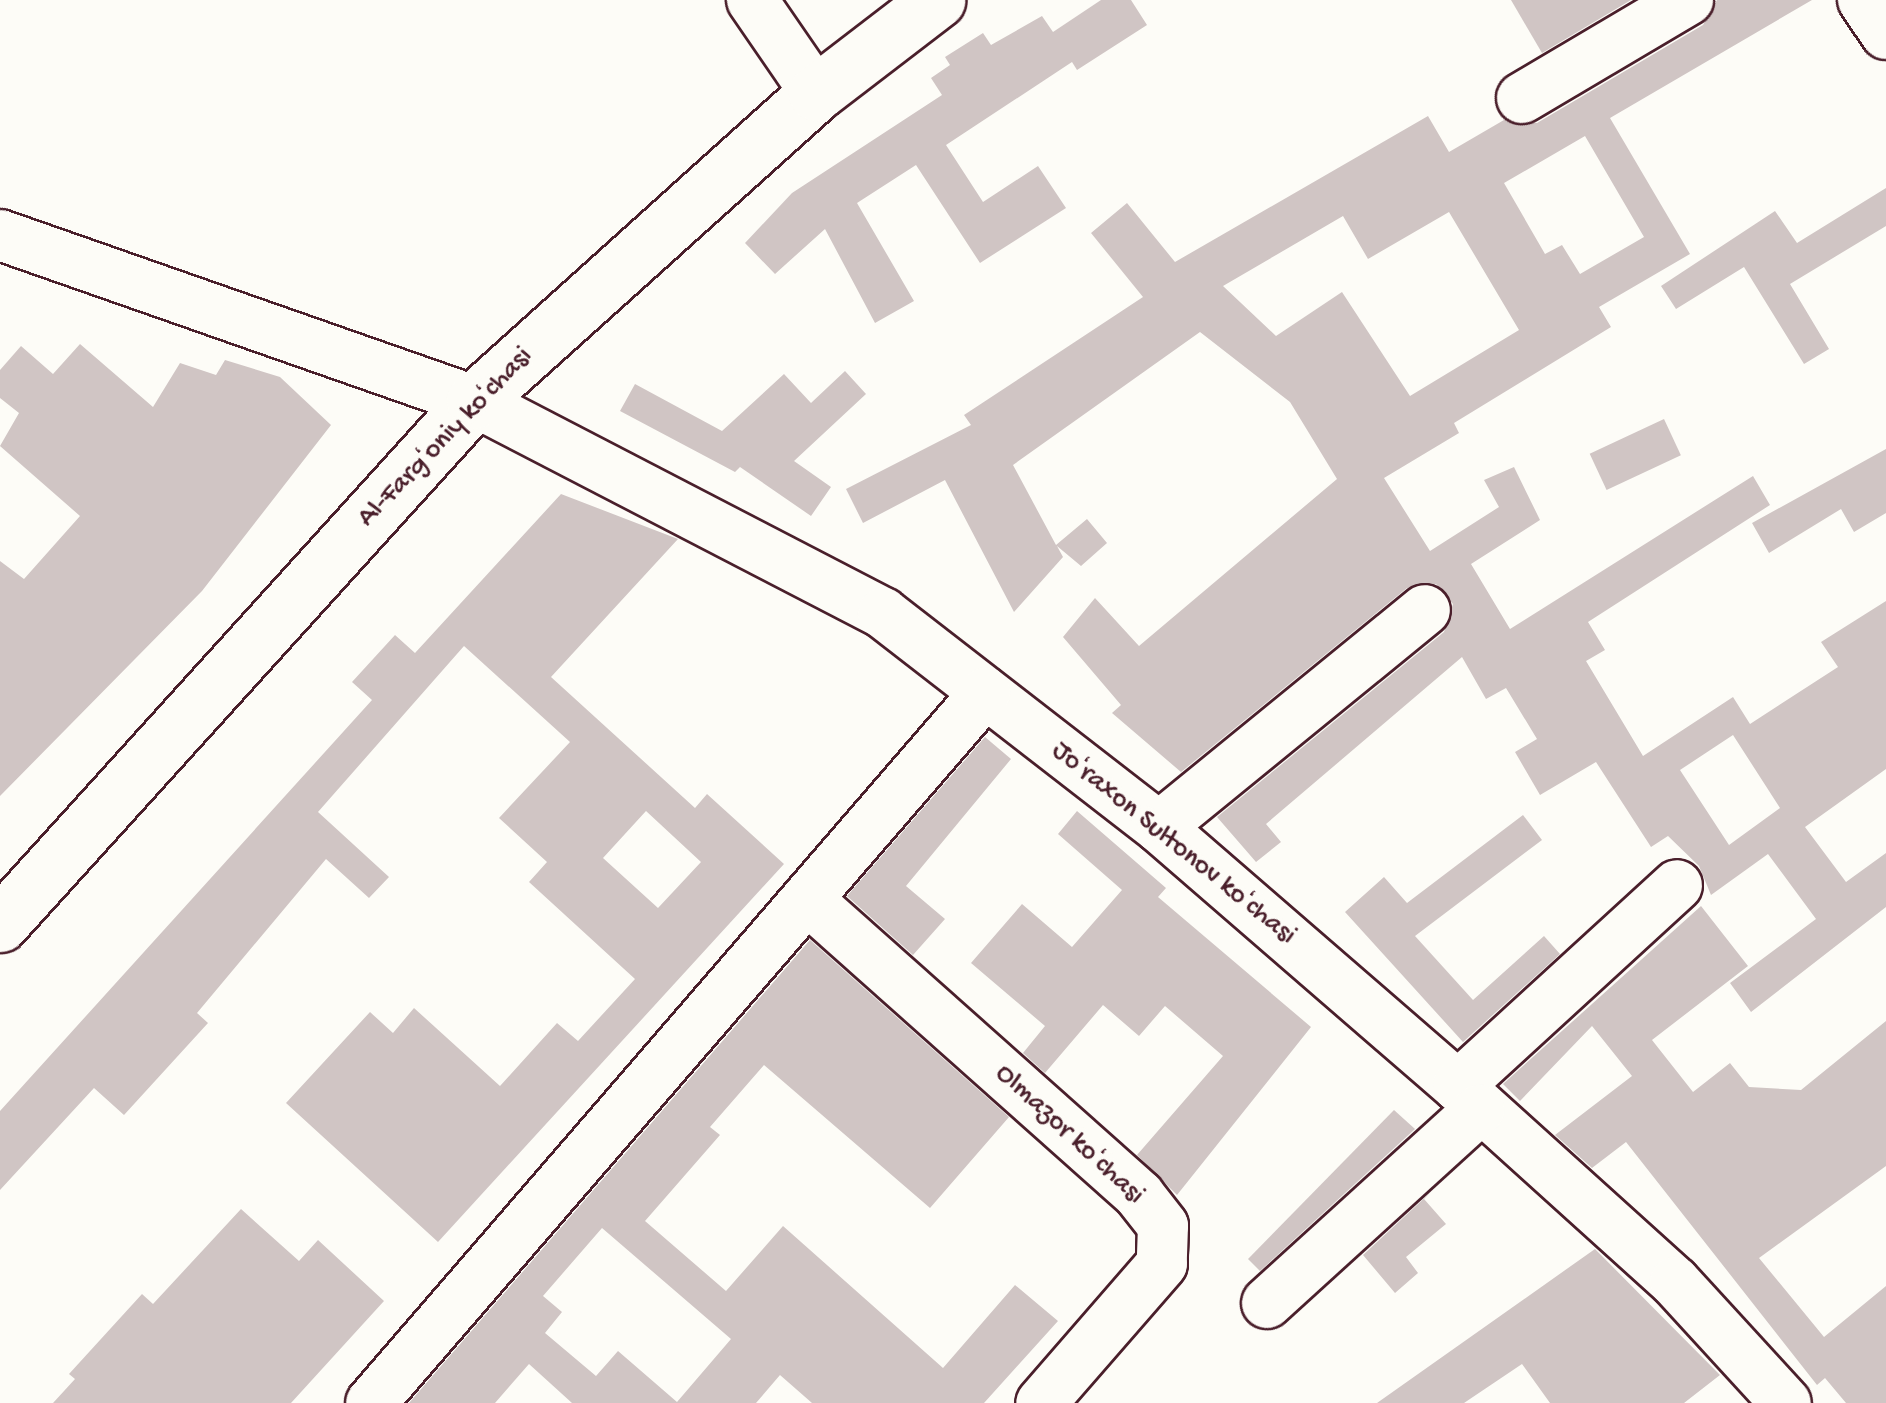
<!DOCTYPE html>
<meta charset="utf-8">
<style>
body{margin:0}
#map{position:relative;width:1886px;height:1403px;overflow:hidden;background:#fdfcf7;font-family:"Gochi Hand",sans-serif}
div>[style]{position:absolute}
.building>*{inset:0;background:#d0c5c4;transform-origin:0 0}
.roads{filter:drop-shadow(2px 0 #4a1f2b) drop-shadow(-2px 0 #4a1f2b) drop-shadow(0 2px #4a1f2b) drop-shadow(0 -2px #4a1f2b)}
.minor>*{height:50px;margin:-25px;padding:0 25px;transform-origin:25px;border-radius:25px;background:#fdfcf7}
.major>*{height:55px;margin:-27.5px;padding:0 27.5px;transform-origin:27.5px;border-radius:27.5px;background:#fdfcf7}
span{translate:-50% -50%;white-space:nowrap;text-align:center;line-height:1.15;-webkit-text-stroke:8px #fdfcf7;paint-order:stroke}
.street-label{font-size:28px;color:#4a1f2b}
</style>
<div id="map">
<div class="building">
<div style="clip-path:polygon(1101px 0,1131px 0,1147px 25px,1077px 70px,1072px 62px,946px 145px,983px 202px,1038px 166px,1066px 208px,980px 263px,916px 165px,857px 203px,914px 301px,875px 323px,825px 229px,775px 274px,745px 243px,792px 193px,942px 95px,931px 78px,950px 65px,945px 57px,983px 33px,991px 45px,1042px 16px,1053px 32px)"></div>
<div style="clip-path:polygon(1511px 0,1631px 0,1542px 53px)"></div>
<div style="clip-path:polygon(evenodd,1717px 0,1812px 0,1610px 118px,1690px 254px,1599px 307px,1611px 327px,1454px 423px,1459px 433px,1384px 478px,1430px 551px,1499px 507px,1484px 480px,1514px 467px,1540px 520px,1471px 564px,1510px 629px,1753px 476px,1770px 505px,1588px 622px,1605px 650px,1586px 661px,1643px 756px,1733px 697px,1750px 724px,1838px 667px,1821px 642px,1886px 601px,1886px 769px,1805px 827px,1846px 882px,1886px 853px,1886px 907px,1751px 1012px,1730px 983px,1816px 919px,1768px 854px,1711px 895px,1699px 866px,1668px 836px,1651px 847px,1596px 762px,1540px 795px,1515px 752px,1537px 739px,1506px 688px,1486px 699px,1462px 657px,1266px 824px,1281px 842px,1256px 862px,1217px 817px,1444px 632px,1453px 604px,1436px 584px,1407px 588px,1181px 772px,1112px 713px,1121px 705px,1063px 637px,1095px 598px,1139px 646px,1337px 479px,1290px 402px,1200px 332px,1013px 465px,1056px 545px,1087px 519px,1107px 543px,1081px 566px,1057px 546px,1063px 557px,1014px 612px,945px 480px,863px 523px,846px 489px,971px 425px,964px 415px,1143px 297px,1091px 233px,1127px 203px,1175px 262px,1428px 116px,1449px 152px,1504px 120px,1537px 123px,1703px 25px,1717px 0,1585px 136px,1644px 237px,1580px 274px,1562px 245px,1545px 254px,1504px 183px,1585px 136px,1717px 0,1449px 212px,1519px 330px,1410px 396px,1342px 292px,1276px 336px,1223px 286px,1343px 216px,1368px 259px,1449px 212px,1717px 0,1733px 735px,1780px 808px,1729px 845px,1680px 770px,1733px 735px)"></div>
<div style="clip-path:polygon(1886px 188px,1886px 226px,1790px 284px,1829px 349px,1804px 364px,1744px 267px,1676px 309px,1661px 286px,1775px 211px,1797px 243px)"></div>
<div style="clip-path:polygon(80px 344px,153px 407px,180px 363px,216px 375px,225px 360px,280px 377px,331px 425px,202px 591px,0 796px,0 561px,24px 579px,80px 516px,0 446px,19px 413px,0 398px,0 370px,21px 346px,53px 374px)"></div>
<div style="clip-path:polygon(845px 371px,866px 394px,794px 461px,831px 487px,811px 516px,740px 467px,735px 472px,620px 411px,635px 384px,722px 431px,784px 374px,811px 403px)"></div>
<div style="left:1664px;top:419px;width:40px;height:82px;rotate:65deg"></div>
<div style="clip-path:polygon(1886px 449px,1886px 513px,1854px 532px,1841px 509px,1769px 553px,1752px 523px)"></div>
<div style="clip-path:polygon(evenodd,561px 494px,678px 539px,551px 677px,695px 808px,707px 794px,784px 864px,438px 1242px,286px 1103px,370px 1012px,393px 1033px,414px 1008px,500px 1086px,557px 1023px,578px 1041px,635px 979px,529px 882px,547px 862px,499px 818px,570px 742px,464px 646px,318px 812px,389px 877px,369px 898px,326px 859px,197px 1013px,208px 1023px,124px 1115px,94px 1088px,0 1190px,0 1111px,372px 700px,352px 682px,395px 635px,415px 653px,561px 494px,646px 811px,701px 862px,658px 908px,603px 858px,646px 811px)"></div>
<div style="clip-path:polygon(985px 737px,1011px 759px,906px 886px,945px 919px,913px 955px,847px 896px)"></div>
<div style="clip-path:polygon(1077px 811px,1166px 888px,1158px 897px,1311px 1027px,1177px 1195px,1137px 1155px,1223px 1056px,1165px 1006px,1139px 1036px,1103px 1005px,1045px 1073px,1023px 1053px,1045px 1026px,971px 963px,1022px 904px,1072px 947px,1122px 890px,1058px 834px)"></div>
<div style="clip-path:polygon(1523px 815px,1542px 840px,1415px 936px,1473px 1000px,1544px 936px,1560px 954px,1463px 1042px,1345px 912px,1384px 877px,1407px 903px)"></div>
<div style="clip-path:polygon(1701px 906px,1748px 966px,1652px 1040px,1693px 1092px,1730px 1063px,1749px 1087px,1801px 1090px,1886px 1021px,1886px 1166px,1759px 1258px,1824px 1337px,1886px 1286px,1886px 1403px,1846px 1403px,1825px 1378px,1817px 1385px,1626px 1142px,1592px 1168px,1555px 1135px,1632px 1076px,1592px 1026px,1520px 1101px,1503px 1084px)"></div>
<div style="clip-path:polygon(evenodd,810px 940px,1009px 1117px,930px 1208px,764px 1065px,710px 1127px,720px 1135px,645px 1221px,726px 1291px,783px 1226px,943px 1368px,1015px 1285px,1058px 1321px,984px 1403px,812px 1403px,780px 1375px,756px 1403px,572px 1403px,529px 1364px,495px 1403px,409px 1403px,810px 940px,602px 1228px,731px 1339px,677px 1402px,618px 1351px,596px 1376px,545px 1333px,562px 1312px,543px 1296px,602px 1228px)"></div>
<div style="clip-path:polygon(1394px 1110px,1415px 1129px,1260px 1271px,1248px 1259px)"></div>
<div style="clip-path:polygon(1431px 1192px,1424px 1199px,1446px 1224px,1406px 1257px,1418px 1273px,1395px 1293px,1363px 1255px)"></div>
<div style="clip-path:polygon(241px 1209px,299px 1261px,318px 1240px,384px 1301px,291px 1403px,53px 1403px,75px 1379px,69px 1374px,142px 1294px,153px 1304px)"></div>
<div style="clip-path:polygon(1595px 1249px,1720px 1375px,1684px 1403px,1550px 1403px,1522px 1364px,1464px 1403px,1377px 1403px)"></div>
</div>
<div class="roads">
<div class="minor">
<div style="left:752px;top:0;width:113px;rotate:55.5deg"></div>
<div style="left:1863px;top:0;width:41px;rotate:55.9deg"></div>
<div style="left:1522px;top:98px;width:193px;rotate:-30.6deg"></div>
<div style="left:0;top:235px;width:502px;rotate:19.3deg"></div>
<div style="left:474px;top:401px;width:461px;rotate:27.4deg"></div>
<div style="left:883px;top:613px;width:349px;rotate:37.8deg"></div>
<div style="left:1159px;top:827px;width:396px;rotate:40.9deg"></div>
<div style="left:1458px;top:1086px;width:292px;rotate:42.1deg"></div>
<div style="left:1675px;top:1282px;width:164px;rotate:47.5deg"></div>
<div style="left:1159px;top:827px;width:343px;rotate:-39.2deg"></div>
<div style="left:807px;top:899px;width:445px;rotate:41.7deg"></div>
<div style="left:1139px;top:1195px;width:39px;rotate:52deg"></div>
<div style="left:1163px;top:1226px;width:38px;rotate:92deg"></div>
<div style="left:1162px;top:1264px;width:184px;rotate:131deg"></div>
<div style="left:1458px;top:1086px;width:297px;rotate:-42.5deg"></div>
<div style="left:1267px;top:1303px;width:287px;rotate:-42.3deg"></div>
<div style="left:371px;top:1403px;width:939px;rotate:-49.15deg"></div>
</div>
<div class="major">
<div style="left:0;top:924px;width:706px;rotate:-47.81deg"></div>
<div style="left:474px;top:401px;width:460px;rotate:-42deg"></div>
<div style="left:816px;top:93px;width:153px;rotate:-37.5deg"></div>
</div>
</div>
<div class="street-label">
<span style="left:446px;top:438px;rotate:-46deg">Al-Fargʻoniy koʻchasi</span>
<span style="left:1173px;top:844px;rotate:39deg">Joʻraxon Sultonov koʻchasi</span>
<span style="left:1069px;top:1135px;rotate:43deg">Olmazor koʻchasi</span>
</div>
</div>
